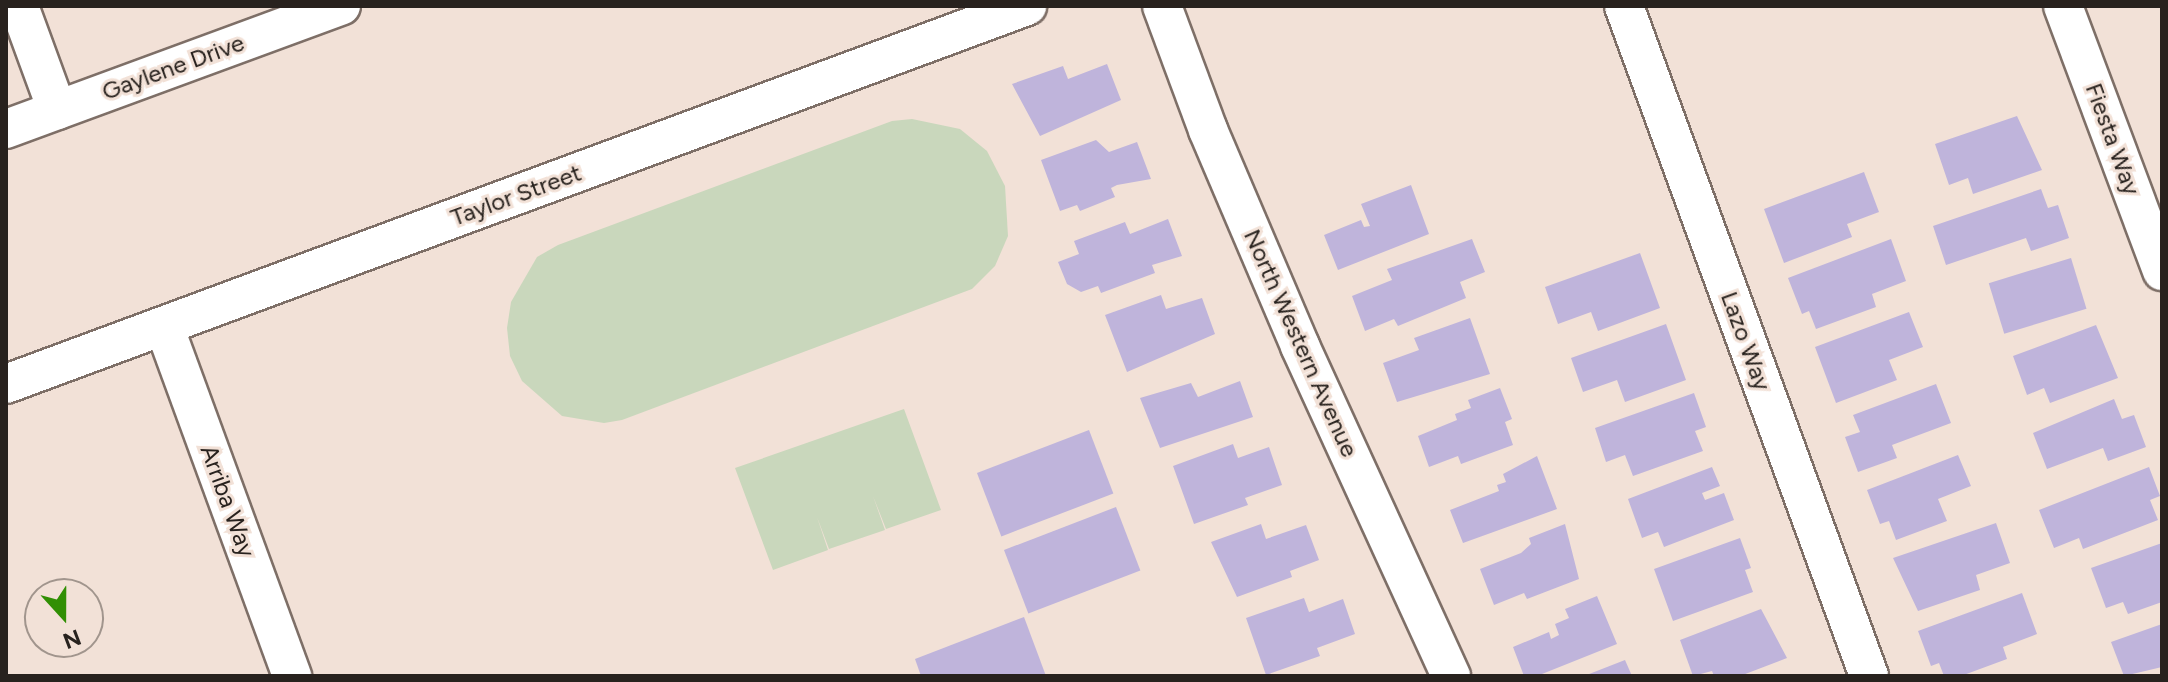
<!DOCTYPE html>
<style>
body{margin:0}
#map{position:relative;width:2168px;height:682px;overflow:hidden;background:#f2e1d7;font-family:Figtree,sans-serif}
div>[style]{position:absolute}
.green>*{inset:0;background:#c9d7bc}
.building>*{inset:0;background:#bfb4db;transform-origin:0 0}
.roads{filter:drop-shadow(2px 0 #7e6f67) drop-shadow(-2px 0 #7e6f67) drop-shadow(0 2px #7e6f67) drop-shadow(0 -2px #7e6f67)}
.minor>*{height:38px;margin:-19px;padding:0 19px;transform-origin:19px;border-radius:19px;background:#fff}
span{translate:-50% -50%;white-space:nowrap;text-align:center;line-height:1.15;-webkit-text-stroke:6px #f2e1d7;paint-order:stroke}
.street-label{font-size:24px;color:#28221e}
.frame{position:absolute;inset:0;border:8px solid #28221e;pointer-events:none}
.north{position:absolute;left:24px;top:578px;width:80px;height:80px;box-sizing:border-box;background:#f2e1d7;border:2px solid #a1958d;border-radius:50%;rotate:159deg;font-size:22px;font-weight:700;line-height:32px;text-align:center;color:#28221e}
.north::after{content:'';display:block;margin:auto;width:28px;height:36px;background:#318f04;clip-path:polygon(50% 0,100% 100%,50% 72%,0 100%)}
</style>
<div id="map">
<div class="green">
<div style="clip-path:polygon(912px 119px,960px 129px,987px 151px,1005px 186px,1008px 236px,995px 266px,972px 289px,622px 420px,604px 423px,562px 416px,522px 381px,510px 356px,507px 328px,511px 302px,537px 257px,558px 245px,892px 121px)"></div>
<div style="clip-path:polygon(904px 409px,941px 510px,886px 529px,873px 496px,885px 530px,829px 549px,817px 517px,828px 550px,773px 570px,735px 468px)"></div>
</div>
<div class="building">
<div style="clip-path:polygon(1107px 64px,1121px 100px,1040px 136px,1012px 84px,1063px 66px,1068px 79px)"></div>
<div style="clip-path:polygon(2017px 116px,2042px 170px,1973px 194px,1968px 178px,1949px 185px,1935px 144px)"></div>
<div style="clip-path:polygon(1096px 140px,1109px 152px,1137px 142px,1151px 179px,1117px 185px,1111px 188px,1115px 197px,1080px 211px,1077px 205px,1060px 211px,1041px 160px)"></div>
<div style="clip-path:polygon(1864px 172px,1879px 212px,1847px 224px,1852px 237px,1784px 263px,1764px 209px)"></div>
<div style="clip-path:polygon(1411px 185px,1429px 234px,1338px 270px,1324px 235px,1361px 220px,1364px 227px,1370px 226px,1361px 204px)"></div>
<div style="clip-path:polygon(2041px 189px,2048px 208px,2058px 205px,2069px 238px,2031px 251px,2026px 238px,1946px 265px,1933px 226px)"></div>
<div style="clip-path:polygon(1168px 219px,1182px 256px,1152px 265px,1155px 273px,1101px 293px,1098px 286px,1081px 292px,1067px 284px,1058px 262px,1079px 254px,1074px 241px,1125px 222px,1130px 234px)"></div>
<div style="clip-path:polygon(1472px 239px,1485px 272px,1460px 282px,1466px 298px,1398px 326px,1394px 319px,1365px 331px,1352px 296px,1392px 280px,1387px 269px)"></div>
<div style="clip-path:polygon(1891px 239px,1906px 281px,1872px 294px,1876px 307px,1816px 329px,1809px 311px,1802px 314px,1788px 278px)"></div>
<div style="clip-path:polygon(1640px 253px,1660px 308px,1598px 331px,1591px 312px,1558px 324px,1545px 287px)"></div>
<div style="left:2071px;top:258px;width:53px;height:86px;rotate:73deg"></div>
<div style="clip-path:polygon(1161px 295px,1166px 309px,1202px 298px,1215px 334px,1127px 372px,1105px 315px)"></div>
<div style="clip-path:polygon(1909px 312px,1923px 347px,1889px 360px,1897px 380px,1836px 403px,1815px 347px)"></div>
<div style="clip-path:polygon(1470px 318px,1490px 374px,1397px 402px,1383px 363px,1419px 350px,1414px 338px)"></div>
<div style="clip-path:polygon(1666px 324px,1686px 380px,1625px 402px,1617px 380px,1583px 392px,1571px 358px)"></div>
<div style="clip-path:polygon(2096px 325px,2118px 378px,2050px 403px,2044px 388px,2027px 395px,2013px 356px)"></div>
<div style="clip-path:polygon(1240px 381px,1253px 417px,1160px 448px,1140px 398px,1191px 383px,1198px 397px)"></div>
<div style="clip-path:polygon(1936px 384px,1951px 423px,1892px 445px,1897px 458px,1858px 472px,1845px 437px,1860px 432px,1853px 415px)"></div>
<div style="clip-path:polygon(1500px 388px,1512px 419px,1505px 422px,1513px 445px,1461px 464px,1458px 456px,1429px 467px,1418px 436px,1457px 420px,1455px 414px,1471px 408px,1468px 400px)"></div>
<div style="clip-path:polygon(1694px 393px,1706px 427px,1695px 431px,1703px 451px,1633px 476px,1625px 455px,1606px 462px,1595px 428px)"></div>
<div style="clip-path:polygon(2114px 399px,2122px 419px,2134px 415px,2146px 447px,2108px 461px,2103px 448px,2047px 469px,2033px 433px)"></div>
<div style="left:1089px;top:430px;width:68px;height:120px;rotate:69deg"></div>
<div style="clip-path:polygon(1233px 444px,1238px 458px,1269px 447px,1282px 485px,1245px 498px,1248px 505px,1194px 524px,1173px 466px)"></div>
<div style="clip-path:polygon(1958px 455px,1971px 486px,1938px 499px,1947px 521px,1896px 540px,1889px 521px,1880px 524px,1867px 490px)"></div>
<div style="clip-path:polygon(1537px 456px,1557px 509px,1463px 543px,1450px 510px,1499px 491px,1497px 485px,1506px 482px,1503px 474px)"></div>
<div style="clip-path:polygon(1712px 467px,1720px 486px,1702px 493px,1705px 500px,1724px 493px,1734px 520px,1664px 547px,1658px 532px,1642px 538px,1628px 499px)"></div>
<div style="clip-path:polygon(2149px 467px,2160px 496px,2150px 500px,2158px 520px,2083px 549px,2079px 538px,2054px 548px,2039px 510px)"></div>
<div style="left:1116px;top:507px;width:68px;height:120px;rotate:69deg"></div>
<div style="clip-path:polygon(1996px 523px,2010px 563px,1976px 575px,1980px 590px,1918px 611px,1893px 558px)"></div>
<div style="clip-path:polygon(1261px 524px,1266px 539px,1306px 525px,1319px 560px,1290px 571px,1292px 577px,1237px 597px,1211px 542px)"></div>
<div style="clip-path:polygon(1565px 524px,1579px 579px,1527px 599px,1524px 593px,1494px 605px,1480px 569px,1521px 553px,1531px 544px,1529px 538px)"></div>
<div style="clip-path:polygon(1740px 538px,1751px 568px,1745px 570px,1753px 592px,1673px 621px,1654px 569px)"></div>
<div style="clip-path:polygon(2162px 543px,2162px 602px,2128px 614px,2123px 602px,2106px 608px,2091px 568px)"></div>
<div style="clip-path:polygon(2022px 593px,2037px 634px,2003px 647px,2007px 659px,1961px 676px,1944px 676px,1939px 663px,1931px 666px,1918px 631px)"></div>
<div style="clip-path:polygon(1597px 596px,1617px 644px,1537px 676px,1524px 676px,1513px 647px,1549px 632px,1551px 639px,1559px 635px,1555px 624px,1569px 618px,1565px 609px)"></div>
<div style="clip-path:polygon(1304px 598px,1309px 612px,1343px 599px,1355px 634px,1317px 648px,1320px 656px,1266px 675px,1246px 618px)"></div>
<div style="clip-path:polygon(1761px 609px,1787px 658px,1740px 676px,1714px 676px,1712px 671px,1693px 676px,1680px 640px)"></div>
<div style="clip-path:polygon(1024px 617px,1046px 676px,921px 676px,915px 659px)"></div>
<div style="clip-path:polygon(2162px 624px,2162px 667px,2124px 676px,2111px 642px)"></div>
<div style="clip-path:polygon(1625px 660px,1632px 676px,1584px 676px)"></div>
</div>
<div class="roads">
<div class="minor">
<div style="left:19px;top:6px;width:111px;rotate:69.9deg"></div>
<div style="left:1162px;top:6px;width:132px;rotate:69.6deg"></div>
<div style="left:1208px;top:130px;width:235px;rotate:66.9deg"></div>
<div style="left:1300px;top:346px;width:363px;rotate:65.4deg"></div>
<div style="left:1624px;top:6px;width:713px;rotate:69.91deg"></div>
<div style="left:2063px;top:6px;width:283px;rotate:69.5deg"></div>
<div style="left:6px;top:129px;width:357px;rotate:-20.2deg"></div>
<div style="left:164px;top:326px;width:373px;rotate:69.9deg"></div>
<div style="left:6px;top:384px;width:1089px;rotate:-20.32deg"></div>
</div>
</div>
<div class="street-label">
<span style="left:173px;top:67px;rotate:-20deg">Gaylene Drive</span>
<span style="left:2113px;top:139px;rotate:70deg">Fiesta Way</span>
<span style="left:516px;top:195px;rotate:-20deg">Taylor Street</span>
<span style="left:1746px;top:341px;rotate:70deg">Lazo Way</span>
<span style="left:1301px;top:343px;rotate:66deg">North Western Avenue</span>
<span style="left:228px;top:501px;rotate:70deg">Arriba Way</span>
</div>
<div class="frame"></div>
<div class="north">N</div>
</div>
